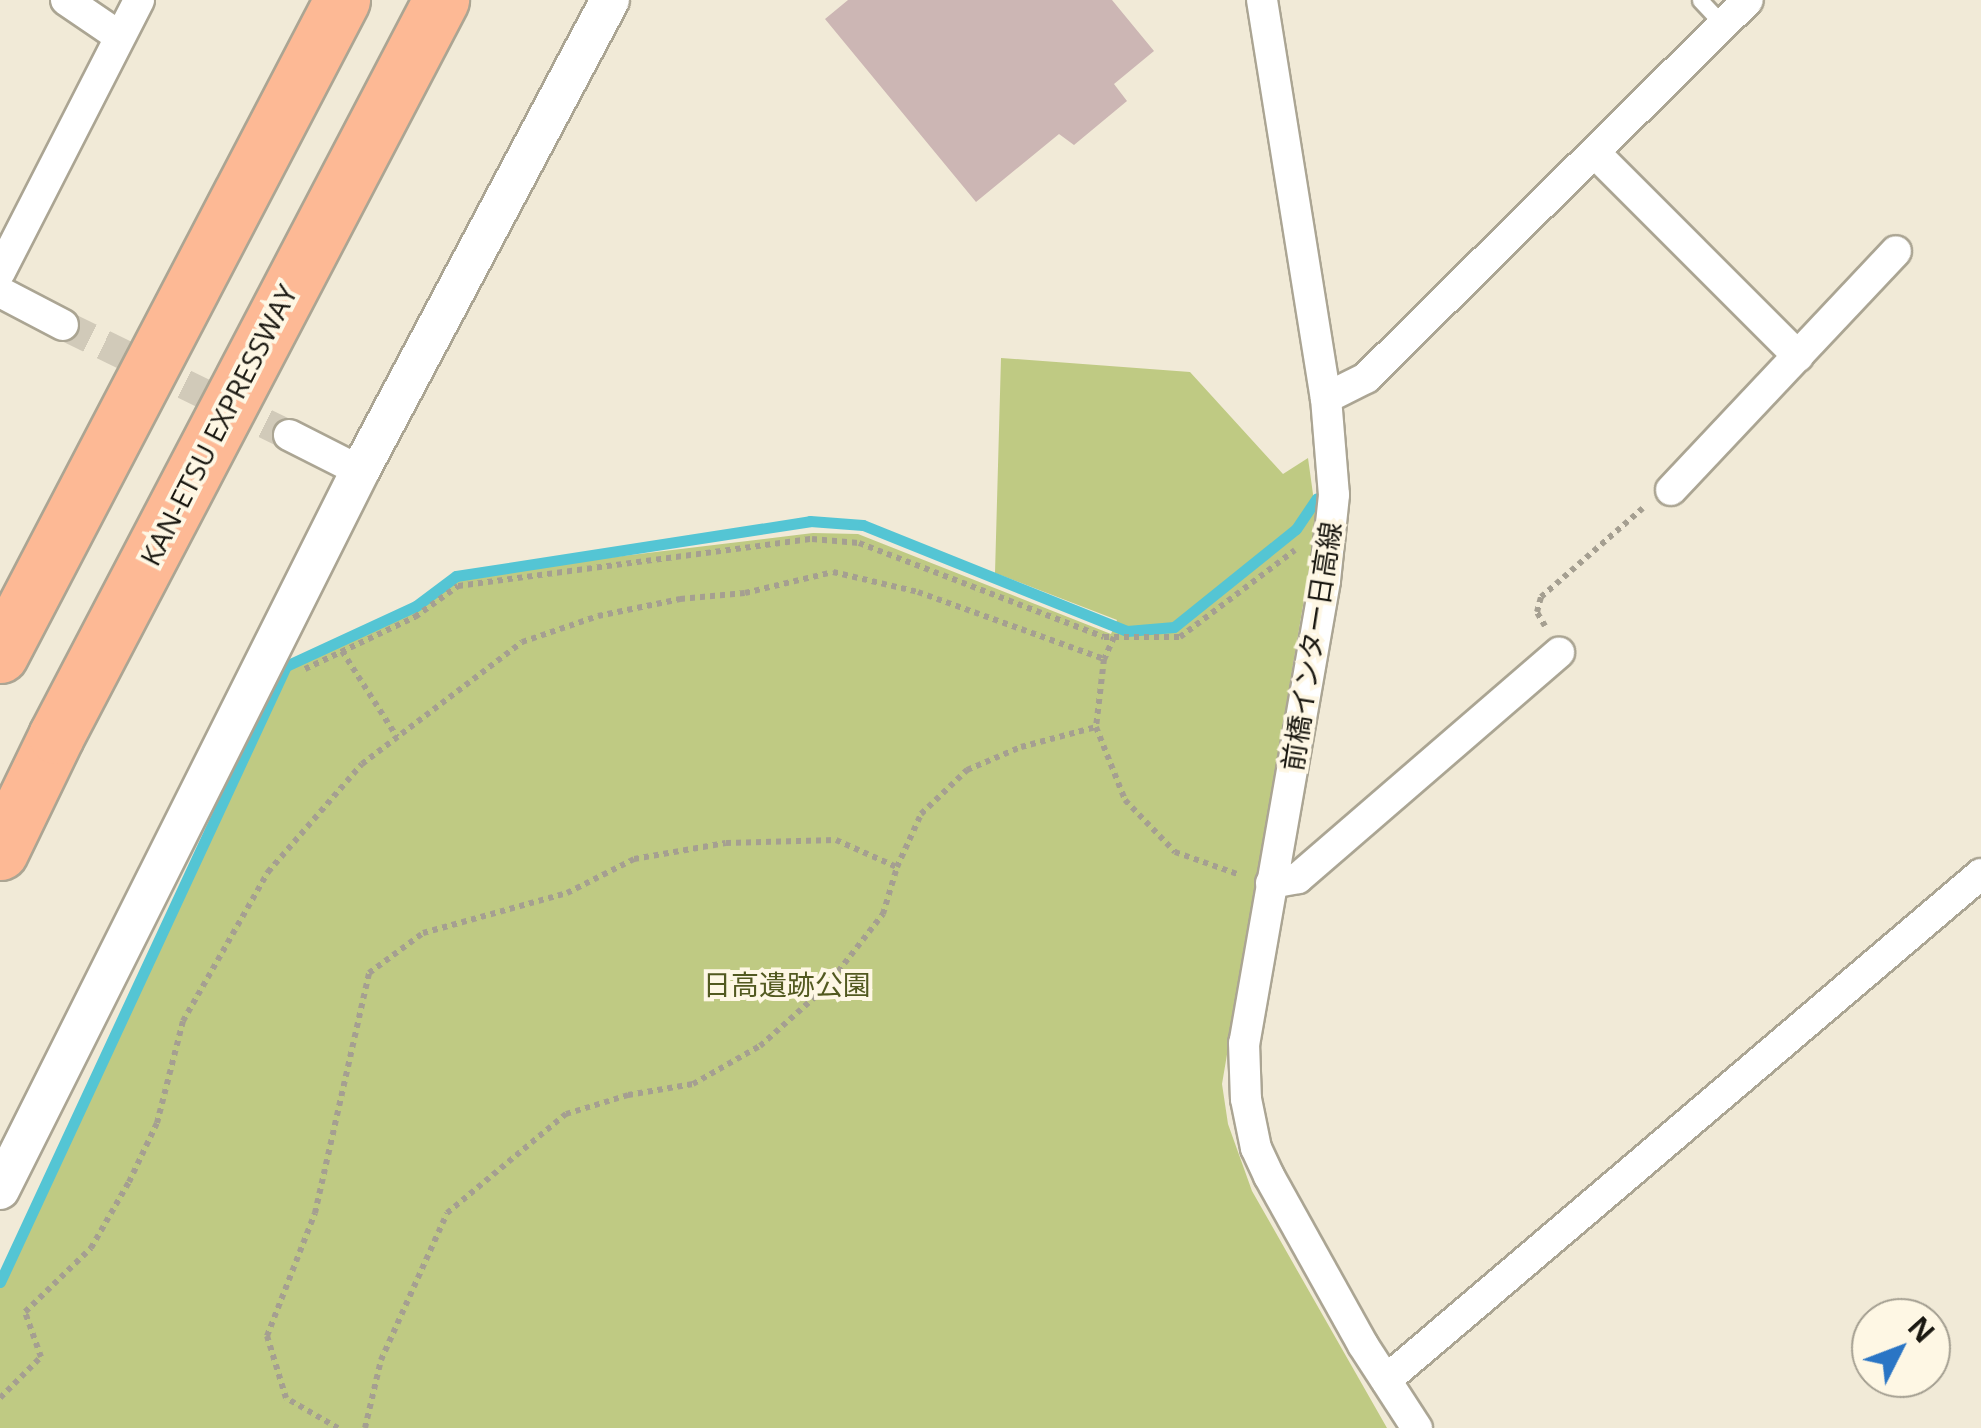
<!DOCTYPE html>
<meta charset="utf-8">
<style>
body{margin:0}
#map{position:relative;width:1981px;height:1428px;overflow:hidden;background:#f1ead7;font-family:"Open Sans","Noto Sans JP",sans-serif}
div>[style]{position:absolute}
.green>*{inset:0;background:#bfca83}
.stream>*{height:11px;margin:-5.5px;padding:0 5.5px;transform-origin:5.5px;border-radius:5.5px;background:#54c5d4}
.building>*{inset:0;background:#ccb6b4}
.minor-tunnel>*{height:30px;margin-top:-15px;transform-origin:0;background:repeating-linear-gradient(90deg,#d1cab9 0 30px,transparent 0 45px)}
.path>*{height:6px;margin-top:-3px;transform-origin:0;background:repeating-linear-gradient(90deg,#a59f91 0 5px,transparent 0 10px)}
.roads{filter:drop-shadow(2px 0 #aba593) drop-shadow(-2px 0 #aba593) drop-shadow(0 2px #aba593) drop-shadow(0 -2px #aba593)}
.service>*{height:15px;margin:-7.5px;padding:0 7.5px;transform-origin:7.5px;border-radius:7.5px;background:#fff}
.minor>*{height:30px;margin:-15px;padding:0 15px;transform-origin:15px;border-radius:15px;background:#fff}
.tertiary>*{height:38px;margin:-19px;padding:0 19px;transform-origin:19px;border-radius:19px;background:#fff}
.motorway>*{height:55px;margin:-27.5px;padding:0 27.5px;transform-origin:27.5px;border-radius:27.5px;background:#fdb995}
span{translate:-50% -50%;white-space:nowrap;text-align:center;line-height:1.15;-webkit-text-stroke:8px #fef7e4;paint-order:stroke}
.street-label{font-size:28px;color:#1a1811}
.park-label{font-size:28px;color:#525920}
.north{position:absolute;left:1851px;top:1298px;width:100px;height:100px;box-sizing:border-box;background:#fef7e4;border:2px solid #a39e90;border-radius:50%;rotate:48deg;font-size:28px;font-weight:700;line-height:40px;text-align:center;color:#1a1811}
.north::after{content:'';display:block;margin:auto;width:35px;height:45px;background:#2a75c5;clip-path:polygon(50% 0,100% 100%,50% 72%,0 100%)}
</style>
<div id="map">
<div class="green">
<div style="clip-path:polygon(1001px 358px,1190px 372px,1283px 474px,1308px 458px,1317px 523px,1222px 1084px,1228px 1124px,1252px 1191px,1387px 1428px,0 1428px,0 1285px,286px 666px,416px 606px,456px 576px,813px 533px,858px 534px,1111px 634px,1117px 620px,995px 573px)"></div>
</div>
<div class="stream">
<div style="left:0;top:1282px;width:679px;rotate:-65.1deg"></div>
<div style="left:286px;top:666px;width:143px;rotate:-24.8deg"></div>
<div style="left:416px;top:606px;width:50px;rotate:-36.9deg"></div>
<div style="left:456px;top:576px;width:358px;rotate:-8.8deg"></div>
<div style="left:810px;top:521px;width:53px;rotate:4.3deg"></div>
<div style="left:863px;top:525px;width:284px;rotate:21.9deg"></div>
<div style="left:1127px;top:631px;width:47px;rotate:-4.9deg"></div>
<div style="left:1174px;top:627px;width:156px;rotate:-38.8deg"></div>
<div style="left:1296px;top:529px;width:37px;rotate:-56deg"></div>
</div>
<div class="building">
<div style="clip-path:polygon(848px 0,1112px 0,1154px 51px,1114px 84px,1127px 101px,1074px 145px,1059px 134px,976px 202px,825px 19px)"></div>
</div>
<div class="minor-tunnel">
<div style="left:63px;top:325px;width:251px;rotate:26deg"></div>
</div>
<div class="path">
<div style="left:1545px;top:626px;width:16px;rotate:-120deg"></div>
<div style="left:1537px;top:612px;width:16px;rotate:-75deg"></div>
<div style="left:1541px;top:597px;width:135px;rotate:-41.1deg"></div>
<div style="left:1114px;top:637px;width:24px;rotate:114deg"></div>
<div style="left:1104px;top:659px;width:68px;rotate:96.7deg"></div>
<div style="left:1096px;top:727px;width:79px;rotate:68.3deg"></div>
<div style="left:1125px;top:800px;width:72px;rotate:46.1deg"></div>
<div style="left:1175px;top:852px;width:69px;rotate:19.5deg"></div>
<div style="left:342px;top:651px;width:102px;rotate:57.4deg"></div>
<div style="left:305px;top:669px;width:122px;rotate:-25.3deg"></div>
<div style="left:415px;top:617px;width:53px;rotate:-35.8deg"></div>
<div style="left:458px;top:586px;width:357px;rotate:-7.6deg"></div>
<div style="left:812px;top:539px;width:47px;rotate:4.9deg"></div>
<div style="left:859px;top:543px;width:262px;rotate:21deg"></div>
<div style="left:1104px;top:637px;width:76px"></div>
<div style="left:1180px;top:637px;width:144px;rotate:-37.1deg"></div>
<div style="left:0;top:1398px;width:58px;rotate:-45deg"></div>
<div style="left:41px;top:1357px;width:48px;rotate:-109.6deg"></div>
<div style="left:25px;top:1312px;width:92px;rotate:-44.1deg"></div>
<div style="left:91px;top:1248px;width:76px;rotate:-60.1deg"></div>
<div style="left:129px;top:1182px;width:65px;rotate:-64.6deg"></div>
<div style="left:157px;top:1123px;width:105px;rotate:-75.7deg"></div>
<div style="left:183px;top:1021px;width:172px;rotate:-60.3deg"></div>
<div style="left:268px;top:872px;width:143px;rotate:-49deg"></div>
<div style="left:362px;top:764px;width:201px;rotate:-37.3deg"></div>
<div style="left:522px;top:642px;width:80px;rotate:-18.9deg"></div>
<div style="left:598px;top:616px;width:84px;rotate:-11.7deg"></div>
<div style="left:680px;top:599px;width:65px;rotate:-5.3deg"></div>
<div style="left:745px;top:593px;width:90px;rotate:-13.4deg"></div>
<div style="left:833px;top:572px;width:87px;rotate:13.2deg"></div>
<div style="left:918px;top:592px;width:198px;rotate:19.8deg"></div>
<div style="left:338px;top:1428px;width:60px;rotate:-150deg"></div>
<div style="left:286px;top:1398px;width:65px;rotate:-107deg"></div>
<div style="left:267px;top:1336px;width:132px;rotate:-68.7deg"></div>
<div style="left:315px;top:1213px;width:246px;rotate:-77.3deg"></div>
<div style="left:369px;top:973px;width:67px;rotate:-36.5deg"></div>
<div style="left:423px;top:933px;width:149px;rotate:-15.5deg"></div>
<div style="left:567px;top:893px;width:75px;rotate:-26.9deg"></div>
<div style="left:634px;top:859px;width:93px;rotate:-9.9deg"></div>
<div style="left:726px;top:843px;width:110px;rotate:-1.6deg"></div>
<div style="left:836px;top:840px;width:67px;rotate:23.9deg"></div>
<div style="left:365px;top:1428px;width:70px;rotate:-76.8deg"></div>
<div style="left:381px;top:1360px;width:161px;rotate:-65.8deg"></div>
<div style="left:447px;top:1213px;width:155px;rotate:-39.8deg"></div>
<div style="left:566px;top:1114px;width:65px;rotate:-17deg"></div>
<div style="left:628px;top:1095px;width:66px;rotate:-9.6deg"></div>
<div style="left:693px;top:1084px;width:77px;rotate:-29.6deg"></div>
<div style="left:760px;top:1046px;width:89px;rotate:-41.8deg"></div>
<div style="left:826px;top:987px;width:93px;rotate:-52deg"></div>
<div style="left:883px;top:914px;width:49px;rotate:-73.4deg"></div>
<div style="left:897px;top:867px;width:58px;rotate:-65.6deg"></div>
<div style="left:921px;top:814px;width:64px;rotate:-43.7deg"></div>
<div style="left:967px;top:770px;width:59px;rotate:-23.1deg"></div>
<div style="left:1021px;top:747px;width:78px;rotate:-14.9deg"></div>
</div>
<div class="roads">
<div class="service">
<div style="left:1700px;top:0;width:34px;rotate:47deg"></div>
</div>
<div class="minor">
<div style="left:66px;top:0;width:64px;rotate:34.2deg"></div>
<div style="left:1262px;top:0;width:403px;rotate:80.9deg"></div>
<div style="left:1326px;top:398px;width:97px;rotate:85.3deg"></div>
<div style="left:1334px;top:495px;width:86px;rotate:96deg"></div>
<div style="left:1325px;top:581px;width:469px;rotate:99.9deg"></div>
<div style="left:1244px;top:1043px;width:56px;rotate:88deg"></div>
<div style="left:1246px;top:1099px;width:50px;rotate:78.5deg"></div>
<div style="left:1256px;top:1148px;width:31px;rotate:65deg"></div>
<div style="left:1269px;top:1176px;width:193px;rotate:60.9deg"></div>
<div style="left:1363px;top:1345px;width:99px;rotate:57deg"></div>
<div style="left:1596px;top:154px;width:286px;rotate:45deg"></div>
<div style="left:0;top:272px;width:305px;rotate:-62.9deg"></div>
<div style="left:0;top:292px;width:71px;rotate:27.6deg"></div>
<div style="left:1326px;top:398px;width:45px;rotate:-26.6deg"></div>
<div style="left:1366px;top:378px;width:537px;rotate:-44.7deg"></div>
<div style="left:289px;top:435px;width:80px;rotate:26.9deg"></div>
<div style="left:1671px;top:490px;width:328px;rotate:-46.7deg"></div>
<div style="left:1271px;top:883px;width:27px;rotate:-10deg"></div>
<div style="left:1298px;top:878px;width:345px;rotate:-40.8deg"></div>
<div style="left:1386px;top:1380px;width:781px;rotate:-40.38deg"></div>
</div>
<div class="tertiary">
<div style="left:0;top:1190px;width:804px;rotate:-63.4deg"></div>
<div style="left:360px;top:471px;width:533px;rotate:-62.04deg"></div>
</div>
<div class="motorway">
<div style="left:0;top:655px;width:739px;rotate:-62.43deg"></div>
<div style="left:0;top:852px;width:129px;rotate:-64.2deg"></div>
<div style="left:56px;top:736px;width:831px;rotate:-62.39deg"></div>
</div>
</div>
<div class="street-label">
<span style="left:218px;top:425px;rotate:-63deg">KAN-ETSU EXPRESSWAY</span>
<span style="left:1311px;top:646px;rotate:-81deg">前橋インター日高線</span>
</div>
<div class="park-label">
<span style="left:787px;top:984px">日高遺跡公園</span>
</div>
<div class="north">N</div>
</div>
